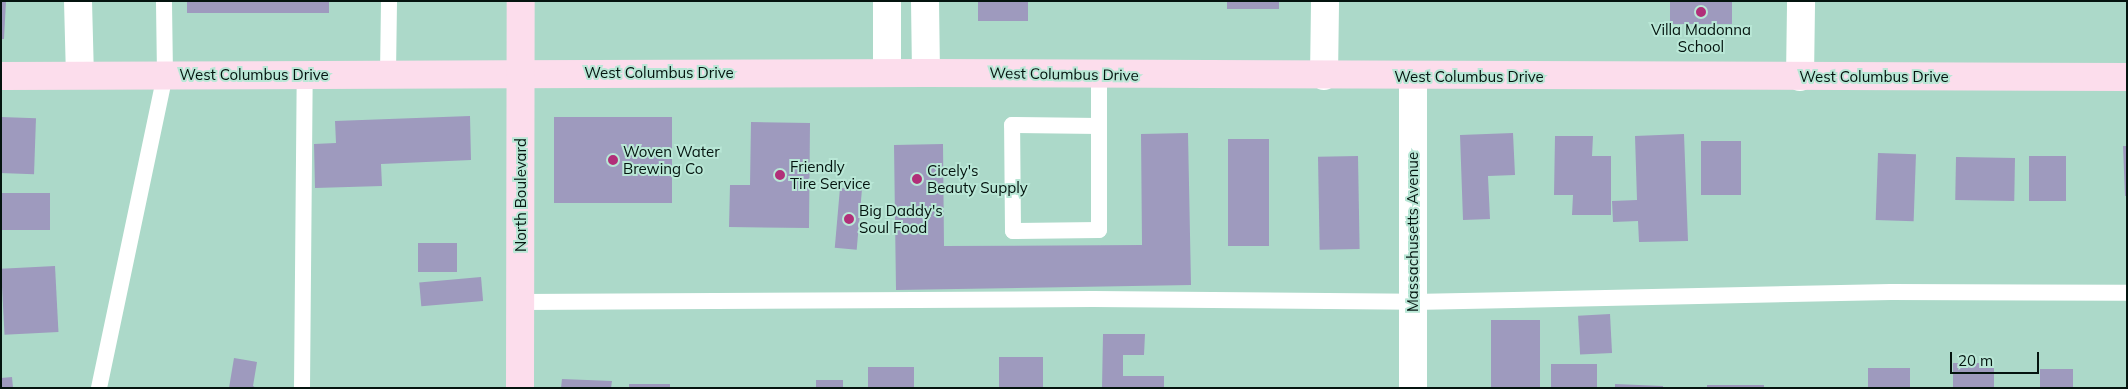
<!DOCTYPE html>
<style>
body{margin:0}
#map{position:relative;width:2128px;height:389px;overflow:hidden;background:#acd9c9;font-family:Mulish,sans-serif}
div>[style]{position:absolute}
.building>*{inset:0;background:#9e9abe;transform-origin:0 0}
.lane>*{height:16px;margin:-8px;padding:0 8px;transform-origin:8px;border-radius:8px;background:#fff}
.street>*{height:28px;margin:-14px;padding:0 14px;transform-origin:14px;border-radius:14px;background:#fff}
.secondary>*{height:28px;margin:-14px;padding:0 14px;transform-origin:14px;border-radius:14px;background:#fcddec}
.dots>*{width:14px;height:14px;translate:-50% -50%;box-sizing:border-box;border:2px solid #b9e7d6;border-radius:50%}
span{translate:-50% -50%;white-space:nowrap;text-align:center;line-height:1.15;-webkit-text-stroke:4px #b9e7d6;paint-order:stroke}
.poi-label{font-size:15px;color:#04140f}
.left{translate:0 -50%;text-align:left}
.street-label{font-size:15px;color:#04140f}
.frame{position:absolute;inset:0;border:2px solid #04140f;pointer-events:none}
.scale{position:absolute;left:1950px;top:352px;width:89px;height:22px;box-sizing:border-box;border:2px solid #04140f;border-top:0;padding-left:6px;font-size:15px;line-height:18px;white-space:nowrap;color:#04140f;-webkit-text-stroke:4px #b9e7d6;paint-order:stroke}
</style>
<div id="map">
<div class="building">
<div style="clip-path:polygon(1px 1px,6px 1px,4px 39px,1px 39px)"></div>
<div style="left:187px;top:1px;width:142px;height:12px"></div>
<div style="left:978px;top:1px;width:50px;height:20px"></div>
<div style="left:1227px;top:1px;width:52px;height:8px"></div>
<div style="left:1670px;top:1px;width:62px;height:23px"></div>
<div style="clip-path:polygon(470px 116px,471px 160px,381px 164px,382px 186px,315px 188px,314px 144px,336px 143px,335px 121px)"></div>
<div style="left:1px;top:117px;width:35px;height:56px;rotate:2deg"></div>
<div style="left:554px;top:117px;width:118px;height:86px"></div>
<div style="clip-path:polygon(751px 122px,810px 123px,809px 228px,729px 227px,730px 185px,750px 185px)"></div>
<div style="clip-path:polygon(1188px 133px,1191px 285px,896px 290px,894px 145px,943px 144px,944px 246px,1142px 245px,1141px 134px)"></div>
<div style="clip-path:polygon(1513px 133px,1515px 175px,1488px 176px,1490px 219px,1463px 220px,1460px 135px)"></div>
<div style="clip-path:polygon(1684px 134px,1688px 241px,1639px 242px,1638px 221px,1613px 222px,1612px 201px,1637px 200px,1635px 136px)"></div>
<div style="clip-path:polygon(1555px 136px,1593px 136px,1592px 156px,1611px 156px,1611px 215px,1572px 215px,1573px 195px,1554px 195px)"></div>
<div style="left:1228px;top:139px;width:41px;height:107px"></div>
<div style="left:1701px;top:141px;width:40px;height:54px"></div>
<div style="clip-path:polygon(2123px 146px,2127px 146px,2127px 196px,2125px 196px)"></div>
<div style="left:1878px;top:153px;width:38px;height:67px;rotate:2deg"></div>
<div style="left:1358px;top:156px;width:93px;height:40px;rotate:89deg"></div>
<div style="left:2029px;top:156px;width:37px;height:45px"></div>
<div style="left:1956px;top:157px;width:59px;height:43px;rotate:1deg"></div>
<div style="left:840px;top:188px;width:22px;height:60px;rotate:5deg"></div>
<div style="left:1px;top:193px;width:49px;height:37px"></div>
<div style="left:418px;top:243px;width:39px;height:29px"></div>
<div style="left:55px;top:266px;width:66px;height:54px;rotate:87deg"></div>
<div style="left:481px;top:277px;width:24px;height:62px;rotate:85deg"></div>
<div style="left:1610px;top:314px;width:39px;height:32px;rotate:87deg"></div>
<div style="left:1491px;top:320px;width:49px;height:68px"></div>
<div style="clip-path:polygon(1103px 334px,1145px 334px,1144px 355px,1123px 355px,1123px 376px,1164px 376px,1164px 388px,1102px 388px)"></div>
<div style="left:999px;top:357px;width:44px;height:31px"></div>
<div style="clip-path:polygon(234px 358px,257px 362px,253px 386px,256px 388px,229px 388px)"></div>
<div style="left:1953px;top:363px;width:41px;height:25px"></div>
<div style="left:1551px;top:364px;width:46px;height:24px"></div>
<div style="left:914px;top:367px;width:21px;height:46px;rotate:90deg"></div>
<div style="left:1868px;top:368px;width:42px;height:20px"></div>
<div style="left:2040px;top:369px;width:33px;height:19px"></div>
<div style="clip-path:polygon(12px 377px,13px 388px,1px 388px,1px 378px)"></div>
<div style="clip-path:polygon(562px 379px,612px 381px,611px 388px,561px 388px)"></div>
<div style="left:816px;top:380px;width:27px;height:8px"></div>
<div style="left:629px;top:384px;width:41px;height:4px"></div>
<div style="clip-path:polygon(1615px 384px,1663px 386px,1663px 388px,1615px 388px)"></div>
<div style="left:1707px;top:385px;width:57px;height:3px"></div>
</div>
<div class="lane">
<div style="left:388px;top:74px;width:73px;rotate:-89.2deg"></div>
<div style="left:1099px;top:75px;width:155px;rotate:90deg"></div>
<div style="left:1099px;top:230px;width:86px;rotate:179.3deg"></div>
<div style="left:1013px;top:231px;width:106px;rotate:-90.5deg"></div>
<div style="left:1012px;top:125px;width:87px;rotate:0.7deg"></div>
<div style="left:520px;top:302px;width:573px;rotate:-0.3deg"></div>
<div style="left:1093px;top:299px;width:320px;rotate:0.5deg"></div>
<div style="left:1413px;top:302px;width:478px;rotate:-1.2deg"></div>
<div style="left:1891px;top:292px;width:236px;rotate:0.2deg"></div>
<div style="left:99px;top:388px;width:320px;rotate:-78.1deg"></div>
<div style="left:165px;top:75px;width:74px;rotate:-90.8deg"></div>
<div style="left:302px;top:388px;width:314px;rotate:-89.5deg"></div>
</div>
<div class="street">
<div style="left:78px;top:1px;width:74px;rotate:88.5deg"></div>
<div style="left:887px;top:1px;width:72px;rotate:90deg"></div>
<div style="left:925px;top:1px;width:72px;rotate:89.2deg"></div>
<div style="left:1324px;top:76px;width:75px;rotate:-89.2deg"></div>
<div style="left:1413px;top:76px;width:312px;rotate:90deg"></div>
<div style="left:1800px;top:77px;width:76px;rotate:-89.2deg"></div>
</div>
<div class="secondary">
<div style="left:1px;top:76px;width:925px;rotate:-0.19deg"></div>
<div style="left:926px;top:73px;width:1201px;rotate:0.19deg"></div>
<div style="left:520px;top:388px;width:387px;rotate:-89.9deg"></div>
</div>
<div class="dots">
<div style="left:1701px;top:12px;background:#b12f79"></div>
<div style="left:613px;top:160px;background:#b12f79"></div>
<div style="left:780px;top:175px;background:#b12f79"></div>
<div style="left:917px;top:179px;background:#b12f79"></div>
<div style="left:849px;top:219px;background:#b12f79"></div>
</div>
<div class="poi-label">
<span style="left:1701px;top:38px">Villa Madonna<br>School</span>
<span class="left" style="left:623px;top:160px">Woven Water<br>Brewing Co</span>
<span class="left" style="left:790px;top:175px">Friendly<br>Tire Service</span>
<span class="left" style="left:927px;top:179px">Cicely's<br>Beauty Supply</span>
<span class="left" style="left:859px;top:219px">Big Daddy's<br>Soul Food</span>
</div>
<div class="street-label">
<span style="left:659px;top:73px">West Columbus Drive</span>
<span style="left:1064px;top:74px;rotate:1deg">West Columbus Drive</span>
<span style="left:254px;top:75px">West Columbus Drive</span>
<span style="left:1469px;top:77px">West Columbus Drive</span>
<span style="left:1874px;top:77px">West Columbus Drive</span>
<span style="left:521px;top:195px;rotate:-90deg">North Boulevard</span>
<span style="left:1413px;top:232px;rotate:-90deg">Massachusetts Avenue</span>
</div>
<div class="frame"></div>
<div class="scale">20 m</div>
</div>
